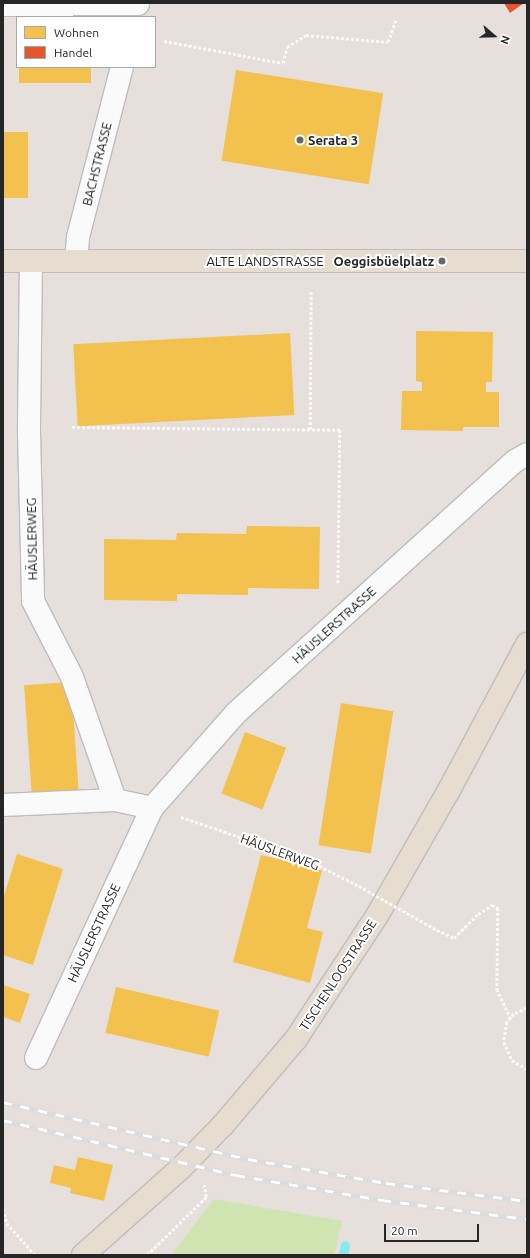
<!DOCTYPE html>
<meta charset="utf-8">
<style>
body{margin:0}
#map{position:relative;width:530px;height:1258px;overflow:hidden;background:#e6dfdb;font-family:Ubuntu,sans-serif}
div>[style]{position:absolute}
.green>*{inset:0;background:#cfe4b0}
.homes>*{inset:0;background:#f2c14e;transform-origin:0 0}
.shops>*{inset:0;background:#e4572e}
.stream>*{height:9px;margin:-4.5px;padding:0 4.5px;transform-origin:4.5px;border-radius:4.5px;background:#85eaf1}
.path>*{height:2.5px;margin-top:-1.25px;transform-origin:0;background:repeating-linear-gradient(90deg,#fbfafa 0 3px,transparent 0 5px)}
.roads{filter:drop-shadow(1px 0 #bebdbe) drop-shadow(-1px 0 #bebdbe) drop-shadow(0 1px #bebdbe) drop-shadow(0 -1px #bebdbe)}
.minor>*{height:22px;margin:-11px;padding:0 11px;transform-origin:11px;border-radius:11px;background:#fbfafa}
.major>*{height:22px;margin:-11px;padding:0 11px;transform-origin:11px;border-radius:11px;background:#e7dcd0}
.rail>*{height:4.5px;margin-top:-2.25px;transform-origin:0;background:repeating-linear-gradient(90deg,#fff 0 9px,#dcdcdd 0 18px);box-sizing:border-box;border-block:1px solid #dcdcdd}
.path-bridge>*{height:2.5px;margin-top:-1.25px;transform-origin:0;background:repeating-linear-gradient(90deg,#fbfafa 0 3px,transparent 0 5px)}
.dots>*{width:11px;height:11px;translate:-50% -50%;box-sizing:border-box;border:2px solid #fff;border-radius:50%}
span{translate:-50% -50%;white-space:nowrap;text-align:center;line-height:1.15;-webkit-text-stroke:4px #fff;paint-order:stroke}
.poi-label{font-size:13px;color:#262626;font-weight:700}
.left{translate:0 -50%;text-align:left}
.right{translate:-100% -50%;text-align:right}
.street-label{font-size:13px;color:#262626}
.frame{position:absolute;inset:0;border:4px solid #262626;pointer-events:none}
.legend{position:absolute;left:16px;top:16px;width:140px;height:52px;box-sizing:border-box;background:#fff;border:1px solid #a8a8a8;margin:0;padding:5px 7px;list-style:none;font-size:12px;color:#262626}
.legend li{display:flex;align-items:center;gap:8px;height:20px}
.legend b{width:20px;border:1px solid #a8a8a8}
.north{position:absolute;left:474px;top:16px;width:40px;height:40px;-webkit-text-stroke:3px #fff;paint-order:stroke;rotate:110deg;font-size:11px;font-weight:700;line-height:16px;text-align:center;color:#262626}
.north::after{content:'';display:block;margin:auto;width:14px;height:18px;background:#262626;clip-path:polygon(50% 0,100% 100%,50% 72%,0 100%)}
.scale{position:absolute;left:384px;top:1224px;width:95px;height:18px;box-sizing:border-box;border:2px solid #262626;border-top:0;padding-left:5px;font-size:12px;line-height:14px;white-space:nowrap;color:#262626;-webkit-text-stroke:3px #fff;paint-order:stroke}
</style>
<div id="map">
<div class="green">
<div style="clip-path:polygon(214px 1199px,342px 1221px,334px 1255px,171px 1255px)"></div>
</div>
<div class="homes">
<div style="left:19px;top:67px;width:72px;height:16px"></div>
<div style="left:236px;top:70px;width:149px;height:92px;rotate:9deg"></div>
<div style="left:3px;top:132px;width:25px;height:66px"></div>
<div style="clip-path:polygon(416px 331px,493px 332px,492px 382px,486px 382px,486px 392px,499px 392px,499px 427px,463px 427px,463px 431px,401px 430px,402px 391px,422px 391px,422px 382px,416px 381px)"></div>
<div style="left:290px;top:333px;width:82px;height:217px;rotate:87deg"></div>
<div style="clip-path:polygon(247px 526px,320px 527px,319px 589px,248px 588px,248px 595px,177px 594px,177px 601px,104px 600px,104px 539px,176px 540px,177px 533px,246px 534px)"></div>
<div style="left:71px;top:682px;width:109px;height:47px;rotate:86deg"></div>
<div style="left:341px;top:703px;width:53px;height:144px;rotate:9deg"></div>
<div style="left:245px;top:732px;width:44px;height:66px;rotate:21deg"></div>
<div style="clip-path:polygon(17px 854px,63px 869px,33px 965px,3px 955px,3px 899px)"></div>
<div style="clip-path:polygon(261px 855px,322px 870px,307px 928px,323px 932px,310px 983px,233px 962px)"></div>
<div style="clip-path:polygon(3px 985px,30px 994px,20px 1023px,3px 1017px)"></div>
<div style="left:116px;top:987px;width:106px;height:47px;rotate:13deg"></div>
<div style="clip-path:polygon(78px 1157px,113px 1165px,104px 1201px,70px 1193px,71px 1188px,50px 1183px,54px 1165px,75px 1170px)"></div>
</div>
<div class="shops">
<div style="clip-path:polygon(504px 3px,524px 3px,510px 13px)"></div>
</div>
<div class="stream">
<div style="left:343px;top:1255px;width:10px;rotate:-79deg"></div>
</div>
<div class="path">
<div style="left:164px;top:41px;width:121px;rotate:10.5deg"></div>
<div style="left:283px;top:63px;width:16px;rotate:-76deg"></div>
<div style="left:287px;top:47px;width:22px;rotate:-32deg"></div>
<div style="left:306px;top:35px;width:82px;rotate:4.9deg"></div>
<div style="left:388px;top:42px;width:24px;rotate:-71deg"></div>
<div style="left:72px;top:427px;width:268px;rotate:0.6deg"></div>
<div style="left:340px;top:430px;width:153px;rotate:90.7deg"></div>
<div style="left:310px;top:430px;width:139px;rotate:-89.6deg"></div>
<div style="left:181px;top:817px;width:132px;rotate:18.6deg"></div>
<div style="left:306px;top:859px;width:59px;rotate:27deg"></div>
<div style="left:437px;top:930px;width:19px;rotate:25deg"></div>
<div style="left:454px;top:938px;width:34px;rotate:-45deg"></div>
<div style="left:478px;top:914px;width:17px;rotate:-33deg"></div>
<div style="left:492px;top:905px;width:7px;rotate:27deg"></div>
<div style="left:498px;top:908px;width:81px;rotate:90.7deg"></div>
<div style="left:497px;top:989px;width:33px;rotate:65deg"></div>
<div style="left:527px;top:1008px;width:14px;rotate:155deg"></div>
<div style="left:514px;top:1014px;width:11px;rotate:131deg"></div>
<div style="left:507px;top:1022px;width:20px;rotate:99deg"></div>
<div style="left:504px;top:1042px;width:20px;rotate:66deg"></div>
<div style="left:512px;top:1060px;width:17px;rotate:31deg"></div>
<div style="left:3px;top:1209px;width:15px;rotate:74deg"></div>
<div style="left:7px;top:1223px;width:43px;rotate:48.8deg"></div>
<div style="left:147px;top:1255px;width:83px;rotate:-44.5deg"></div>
<div style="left:206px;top:1197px;width:12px;rotate:-99deg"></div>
</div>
<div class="roads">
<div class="minor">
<div style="left:3px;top:5px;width:135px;rotate:-0.4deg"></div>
<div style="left:31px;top:261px;width:171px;rotate:90.7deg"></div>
<div style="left:29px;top:432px;width:169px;rotate:88.6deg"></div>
<div style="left:33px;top:601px;width:85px;rotate:62.8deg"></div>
<div style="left:72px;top:677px;width:130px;rotate:70.7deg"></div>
<div style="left:76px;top:261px;width:24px;rotate:-85deg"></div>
<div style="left:78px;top:237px;width:176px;rotate:-75.5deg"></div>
<div style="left:3px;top:805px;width:112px;rotate:-2.6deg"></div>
<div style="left:115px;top:800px;width:38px;rotate:12deg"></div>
<div style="left:36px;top:1058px;width:276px;rotate:-65.1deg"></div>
<div style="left:152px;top:808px;width:127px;rotate:-48.5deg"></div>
<div style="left:236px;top:713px;width:376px;rotate:-42.1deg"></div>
<div style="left:515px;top:461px;width:14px;rotate:-30deg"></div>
</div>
<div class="major">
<div style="left:3px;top:261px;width:524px"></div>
<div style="left:83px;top:1255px;width:130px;rotate:-41.6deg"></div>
<div style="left:180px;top:1169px;width:62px;rotate:-45.7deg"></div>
<div style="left:223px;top:1125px;width:113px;rotate:-49.7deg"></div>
<div style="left:296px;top:1039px;width:149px;rotate:-56.7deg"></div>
<div style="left:378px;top:914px;width:141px;rotate:-60.2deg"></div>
<div style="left:448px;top:792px;width:168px;rotate:-61.9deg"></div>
</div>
</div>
<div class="rail">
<div style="left:3px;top:1102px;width:252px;rotate:13.1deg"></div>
<div style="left:248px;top:1159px;width:140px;rotate:9.9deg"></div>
<div style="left:386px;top:1183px;width:142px;rotate:7.3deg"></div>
<div style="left:3px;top:1120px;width:239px;rotate:13.3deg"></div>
<div style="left:236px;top:1175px;width:148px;rotate:9.7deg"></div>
<div style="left:382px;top:1200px;width:146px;rotate:7.5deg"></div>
</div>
<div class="path-bridge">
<div style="left:359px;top:886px;width:90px;rotate:29.4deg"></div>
</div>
<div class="dots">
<div style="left:300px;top:140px;background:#696765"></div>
<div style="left:442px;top:261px;background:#696765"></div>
</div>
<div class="poi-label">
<span class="left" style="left:308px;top:140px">Serata 3</span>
<span class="right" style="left:434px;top:261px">Oeggisbüelplatz</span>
</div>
<div class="street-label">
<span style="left:97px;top:164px;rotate:-76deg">BACHSTRASSE</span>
<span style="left:265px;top:261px">ALTE LANDSTRASSE</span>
<span style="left:32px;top:539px;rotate:-91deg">HÄUSLERWEG</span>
<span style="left:334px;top:625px;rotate:-42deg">HÄUSLERSTRASSE</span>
<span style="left:280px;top:852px;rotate:20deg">HÄUSLERWEG</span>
<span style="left:94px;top:933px;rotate:-65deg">HÄUSLERSTRASSE</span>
<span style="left:338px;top:975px;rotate:-57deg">TISCHENLOOSTRASSE</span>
</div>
<div class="frame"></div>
<ul class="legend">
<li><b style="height:11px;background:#f2c14e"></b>Wohnen</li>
<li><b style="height:11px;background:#e4572e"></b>Handel</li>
</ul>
<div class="north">N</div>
<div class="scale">20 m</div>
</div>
